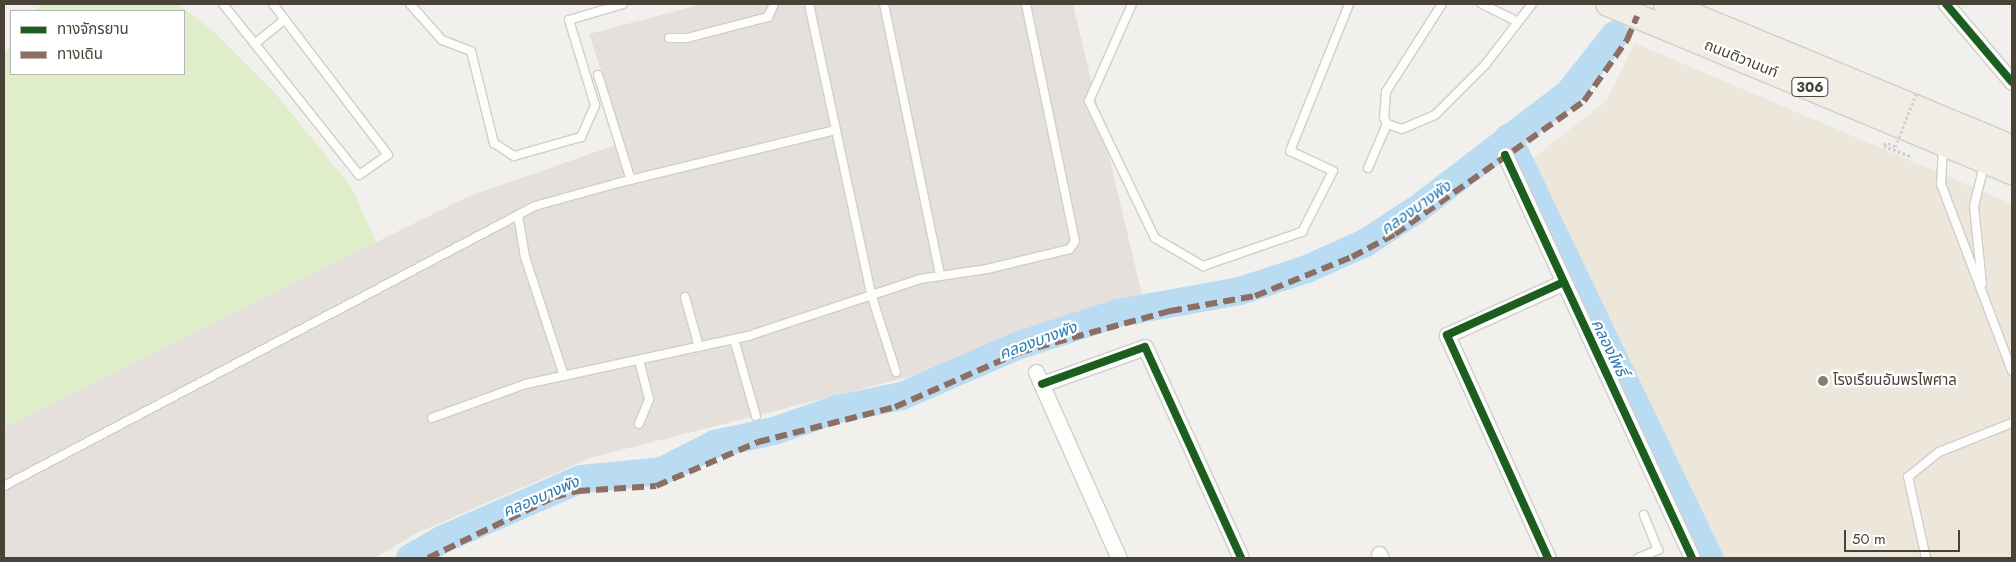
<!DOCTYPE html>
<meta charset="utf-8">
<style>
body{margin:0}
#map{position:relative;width:2016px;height:562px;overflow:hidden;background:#f2f0ec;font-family:Jost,"Noto Sans Thai",sans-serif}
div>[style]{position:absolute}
.industrial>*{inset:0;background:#e5e0db}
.education>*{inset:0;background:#ede7db}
.green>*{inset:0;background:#e0edcb}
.river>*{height:28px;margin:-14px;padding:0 14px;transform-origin:14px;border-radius:14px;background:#badcf2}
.path>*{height:2.5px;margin-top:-1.25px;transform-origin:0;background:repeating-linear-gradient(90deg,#d2d0ca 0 2.5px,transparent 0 5px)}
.roads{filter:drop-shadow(1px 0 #d0cec9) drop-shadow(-1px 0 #d0cec9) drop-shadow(0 1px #d0cec9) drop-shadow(0 -1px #d0cec9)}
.lane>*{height:8px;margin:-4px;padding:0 4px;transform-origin:4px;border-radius:4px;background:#fdfdfc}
.street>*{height:15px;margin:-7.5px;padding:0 7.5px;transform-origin:7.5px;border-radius:7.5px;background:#fdfdfc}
.primary>*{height:24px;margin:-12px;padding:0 12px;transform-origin:12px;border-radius:12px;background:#f2ede4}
.path-bridge>*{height:2.5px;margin-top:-1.25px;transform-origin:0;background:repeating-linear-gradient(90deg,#d2d0ca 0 2.5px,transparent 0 5px)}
.quiet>*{height:6px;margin-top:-3px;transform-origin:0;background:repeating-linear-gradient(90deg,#8d6e63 0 12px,transparent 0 18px)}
.cycleway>*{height:8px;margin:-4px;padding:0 4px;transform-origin:4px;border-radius:4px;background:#1b5e20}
.dots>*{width:14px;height:14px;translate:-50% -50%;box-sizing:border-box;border:2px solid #fff;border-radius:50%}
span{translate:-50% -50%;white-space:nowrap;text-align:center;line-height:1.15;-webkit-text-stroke:4.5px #fff;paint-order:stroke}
.shield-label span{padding:1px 4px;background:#fff;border:1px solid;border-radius:4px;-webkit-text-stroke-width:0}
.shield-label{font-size:14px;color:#494236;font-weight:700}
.street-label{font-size:15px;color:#494236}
.poi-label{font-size:15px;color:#494236}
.left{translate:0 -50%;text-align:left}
.water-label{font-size:16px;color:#287ab2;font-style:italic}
.frame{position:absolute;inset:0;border:5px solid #494236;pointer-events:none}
.legend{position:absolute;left:10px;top:10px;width:175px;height:65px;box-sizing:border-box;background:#fff;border:1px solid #b6b3af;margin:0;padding:6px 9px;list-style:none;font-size:15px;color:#494236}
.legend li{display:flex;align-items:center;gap:10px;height:25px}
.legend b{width:25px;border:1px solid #b6b3af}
.scale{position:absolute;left:1844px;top:530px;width:116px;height:22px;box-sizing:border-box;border:2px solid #494236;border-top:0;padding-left:6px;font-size:15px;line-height:18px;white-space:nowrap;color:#494236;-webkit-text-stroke:4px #fff;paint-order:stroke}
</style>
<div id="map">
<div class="industrial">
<div style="clip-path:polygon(703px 4px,1073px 4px,1143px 299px,940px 369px,593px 457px,417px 533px,375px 558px,4px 558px,4px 428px,467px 197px,624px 142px,589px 34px)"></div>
</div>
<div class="education">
<div style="clip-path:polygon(1635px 43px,2012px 204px,2012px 558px,1714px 558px,1532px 159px,1606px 101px)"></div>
</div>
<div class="green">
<div style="clip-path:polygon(41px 4px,178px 4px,213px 31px,276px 94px,352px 188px,376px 242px,4px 428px,4px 54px,11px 44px,11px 74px,184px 74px,184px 11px,36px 11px)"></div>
</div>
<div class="river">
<div style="left:1508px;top:138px;width:466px;rotate:64.4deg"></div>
<div style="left:410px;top:558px;width:38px;rotate:-30deg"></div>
<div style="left:443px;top:539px;width:150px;rotate:-23.5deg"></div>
<div style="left:581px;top:479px;width:81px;rotate:-5.6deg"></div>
<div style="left:662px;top:471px;width:59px;rotate:-27deg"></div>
<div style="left:715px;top:444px;width:60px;rotate:-12.4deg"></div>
<div style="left:774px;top:431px;width:68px;rotate:-19deg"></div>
<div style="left:838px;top:409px;width:65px;rotate:-11.5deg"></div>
<div style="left:902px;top:396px;width:125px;rotate:-23.5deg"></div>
<div style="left:1017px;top:346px;width:106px;rotate:-18.1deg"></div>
<div style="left:1118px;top:313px;width:124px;rotate:-10.2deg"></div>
<div style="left:1240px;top:291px;width:71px;rotate:-18.2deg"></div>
<div style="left:1307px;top:269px;width:64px;rotate:-24.1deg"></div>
<div style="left:1365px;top:243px;width:61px;rotate:-32.9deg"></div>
<div style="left:1416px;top:210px;width:193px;rotate:-37.4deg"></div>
<div style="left:1569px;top:93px;width:74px;rotate:-51.6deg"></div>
</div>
<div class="path">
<div style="left:1895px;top:147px;width:10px;rotate:-156deg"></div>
<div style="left:1886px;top:143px;width:4px;rotate:124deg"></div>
<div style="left:1884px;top:146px;width:30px;rotate:21deg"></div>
</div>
<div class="roads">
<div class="lane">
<div style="left:223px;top:4px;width:218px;rotate:51.5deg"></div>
<div style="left:359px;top:175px;width:35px;rotate:-35deg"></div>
<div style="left:388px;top:155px;width:190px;rotate:-127.3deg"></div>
<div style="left:410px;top:4px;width:48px;rotate:48.4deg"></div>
<div style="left:442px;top:40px;width:31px;rotate:21deg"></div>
<div style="left:471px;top:51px;width:95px;rotate:76deg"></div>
<div style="left:494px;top:143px;width:24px;rotate:33deg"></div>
<div style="left:514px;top:156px;width:70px;rotate:-15.8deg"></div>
<div style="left:581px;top:137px;width:35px;rotate:-66deg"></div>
<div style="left:595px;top:105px;width:89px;rotate:-107deg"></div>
<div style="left:569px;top:20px;width:56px;rotate:-16.5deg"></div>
<div style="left:809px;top:4px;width:297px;rotate:77.9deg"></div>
<div style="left:871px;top:294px;width:82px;rotate:72.2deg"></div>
<div style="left:884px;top:4px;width:277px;rotate:78.3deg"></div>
<div style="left:1132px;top:4px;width:106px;rotate:113.9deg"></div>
<div style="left:1089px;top:101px;width:152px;rotate:64.3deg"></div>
<div style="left:1155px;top:238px;width:56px;rotate:30.3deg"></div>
<div style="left:1203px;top:266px;width:105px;rotate:-19deg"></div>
<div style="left:1302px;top:232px;width:68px;rotate:-63.1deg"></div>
<div style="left:1333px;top:171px;width:47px;rotate:-155.1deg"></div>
<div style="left:1290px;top:151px;width:158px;rotate:-68.1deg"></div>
<div style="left:1442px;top:4px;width:104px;rotate:122.5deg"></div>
<div style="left:1386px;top:92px;width:26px;rotate:94deg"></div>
<div style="left:1384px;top:118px;width:7px;rotate:63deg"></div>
<div style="left:1387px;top:124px;width:16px;rotate:18deg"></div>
<div style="left:1402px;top:129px;width:36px;rotate:-23deg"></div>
<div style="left:1435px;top:115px;width:71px;rotate:-45deg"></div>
<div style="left:1485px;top:65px;width:77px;rotate:-52.4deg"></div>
<div style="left:1482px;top:4px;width:40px;rotate:26.6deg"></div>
<div style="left:669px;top:38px;width:18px"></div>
<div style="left:687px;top:38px;width:84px;rotate:-14.5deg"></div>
<div style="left:768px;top:17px;width:14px;rotate:-65deg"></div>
<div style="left:257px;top:42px;width:33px;rotate:-39deg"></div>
<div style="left:598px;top:75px;width:110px;rotate:72.6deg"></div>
<div style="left:1943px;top:147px;width:37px;rotate:93deg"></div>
<div style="left:1941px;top:184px;width:200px;rotate:69.2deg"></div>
<div style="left:1368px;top:168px;width:48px;rotate:-66.6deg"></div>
<div style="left:1982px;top:284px;width:78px;rotate:-95.9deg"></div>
<div style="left:1974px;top:206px;width:45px;rotate:-76deg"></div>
<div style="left:685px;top:297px;width:52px;rotate:74.4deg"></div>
<div style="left:734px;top:339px;width:80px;rotate:74.1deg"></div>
<div style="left:564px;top:376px;width:125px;rotate:-108.1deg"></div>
<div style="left:525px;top:257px;width:43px;rotate:-99.5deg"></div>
<div style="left:518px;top:215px;width:19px;rotate:-28deg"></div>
<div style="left:535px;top:206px;width:86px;rotate:-15.5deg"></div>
<div style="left:618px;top:183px;width:224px;rotate:-13.7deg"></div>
<div style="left:432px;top:418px;width:100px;rotate:-19.9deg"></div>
<div style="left:526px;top:384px;width:227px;rotate:-12.2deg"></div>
<div style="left:748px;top:336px;width:181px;rotate:-18.3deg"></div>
<div style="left:920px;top:279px;width:68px;rotate:-8.5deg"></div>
<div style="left:987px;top:269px;width:85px;rotate:-13.5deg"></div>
<div style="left:1070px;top:249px;width:9px;rotate:-58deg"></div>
<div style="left:1075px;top:241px;width:242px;rotate:-101.7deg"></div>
<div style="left:639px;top:424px;width:27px;rotate:-68deg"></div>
<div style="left:649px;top:399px;width:40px;rotate:-104.4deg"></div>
<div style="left:4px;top:486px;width:581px;rotate:-27.8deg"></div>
<div style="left:1638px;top:558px;width:22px;rotate:-22deg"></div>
<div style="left:1658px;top:550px;width:38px;rotate:-112deg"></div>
<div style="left:1926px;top:558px;width:83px;rotate:-102.5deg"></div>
<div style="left:1908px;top:477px;width:40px;rotate:-39deg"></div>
<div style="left:1939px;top:452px;width:79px;rotate:-21.7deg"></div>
</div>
<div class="street">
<div style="left:1946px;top:4px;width:102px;rotate:49.8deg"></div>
<div style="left:1505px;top:155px;width:444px;rotate:65.1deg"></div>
<div style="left:1036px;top:372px;width:204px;rotate:66deg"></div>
<div style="left:1042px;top:384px;width:109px;rotate:-19.8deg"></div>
<div style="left:1145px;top:347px;width:232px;rotate:65.5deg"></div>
<div style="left:1379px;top:554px;width:4px;rotate:63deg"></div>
<div style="left:1548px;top:558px;width:245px;rotate:-114.4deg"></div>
<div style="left:1447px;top:335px;width:128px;rotate:-24.4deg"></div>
</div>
<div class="primary">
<div style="left:1608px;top:4px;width:438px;rotate:22.6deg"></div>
<div style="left:1666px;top:4px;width:374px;rotate:22.5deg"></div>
</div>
</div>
<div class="path-bridge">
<div style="left:1895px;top:147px;width:60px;rotate:-68.6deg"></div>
</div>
<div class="quiet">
<div style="left:428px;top:558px;width:140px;rotate:-25.8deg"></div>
<div style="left:554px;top:497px;width:25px;rotate:-14deg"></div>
<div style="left:578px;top:491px;width:78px;rotate:-3.7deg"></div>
<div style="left:656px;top:486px;width:111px;rotate:-23.3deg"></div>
<div style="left:758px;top:442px;width:141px;rotate:-14.3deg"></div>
<div style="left:895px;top:407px;width:137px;rotate:-23.7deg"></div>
<div style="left:1020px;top:352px;width:156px;rotate:-15.3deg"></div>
<div style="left:1170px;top:311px;width:86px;rotate:-10deg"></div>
<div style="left:1255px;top:296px;width:105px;rotate:-21.9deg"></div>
<div style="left:1352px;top:257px;width:49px;rotate:-28.1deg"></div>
<div style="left:1395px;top:234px;width:231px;rotate:-35.1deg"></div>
<div style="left:1584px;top:101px;width:75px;rotate:-54.8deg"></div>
<div style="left:1627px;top:40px;width:26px;rotate:-67deg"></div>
</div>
<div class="cycleway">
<div style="left:1946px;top:4px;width:102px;rotate:49.8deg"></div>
<div style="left:1505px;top:155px;width:444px;rotate:65.1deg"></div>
<div style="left:1042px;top:384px;width:109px;rotate:-19.8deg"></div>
<div style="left:1145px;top:347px;width:232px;rotate:65.5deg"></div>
<div style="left:1548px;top:558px;width:245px;rotate:-114.4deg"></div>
<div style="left:1447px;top:335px;width:128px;rotate:-24.4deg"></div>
</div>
<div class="dots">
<div style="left:1823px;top:381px;background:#847f76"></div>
</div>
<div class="shield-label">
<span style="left:1810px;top:87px">306</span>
</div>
<div class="street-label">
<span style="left:1741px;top:59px;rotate:22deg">ถนนติวานนท์</span>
</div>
<div class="poi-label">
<span class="left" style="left:1833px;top:381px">โรงเรียนอัมพรไพศาล</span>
</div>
<div class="water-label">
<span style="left:1416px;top:208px;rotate:-35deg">คลองบางพัง</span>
<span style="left:1038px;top:341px;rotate:-20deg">คลองบางพัง</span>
<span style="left:1609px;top:348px;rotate:64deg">คลองโพธิ์</span>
<span style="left:541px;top:497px;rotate:-23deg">คลองบางพัง</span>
</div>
<div class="frame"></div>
<ul class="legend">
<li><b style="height:6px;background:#1b5e20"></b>ทางจักรยาน</li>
<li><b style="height:6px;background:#8d6e63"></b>ทางเดิน</li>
</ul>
<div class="scale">50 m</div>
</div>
